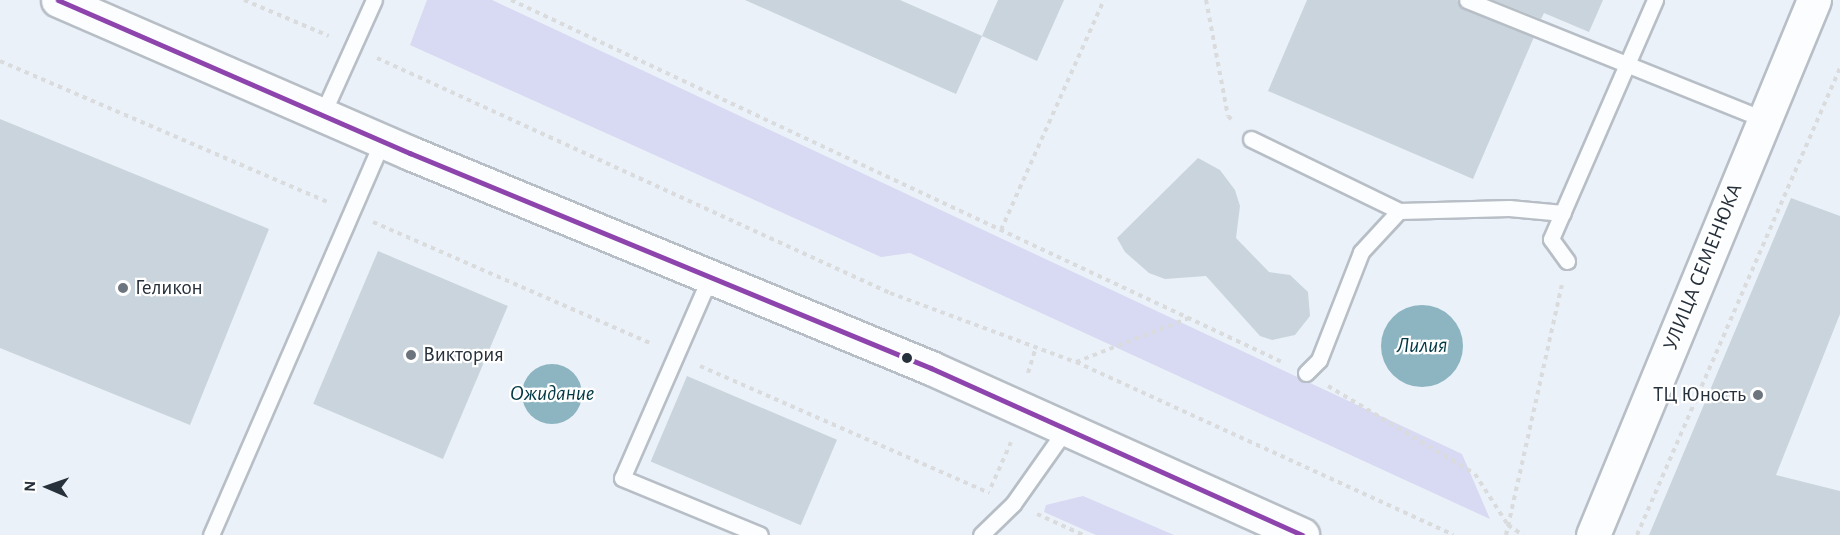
<!DOCTYPE html>
<meta charset="utf-8">
<style>
body{margin:0}
#map{position:relative;width:1840px;height:535px;overflow:hidden;background:#ebf1f8;font-family:"Alegreya Sans",sans-serif}
div>[style]{position:absolute}
.green>*{inset:0;background:#d8d9f2}
.water>*{inset:0;background:#8cb5c1}
.round{border-radius:50%}
.building>*{inset:0;background:#c9d4dc;transform-origin:0 0}
.path>*{height:4px;margin-top:-2px;transform-origin:0;background:repeating-linear-gradient(90deg,#d9dbdd 0 4.5px,transparent 0 9px)}
.roads{filter:drop-shadow(2px 0 #b7bec6) drop-shadow(-2px 0 #b7bec6) drop-shadow(0 2px #b7bec6) drop-shadow(0 -2px #b7bec6)}
.service>*{height:15px;margin:-7.5px;padding:0 7.5px;transform-origin:7.5px;border-radius:7.5px;background:#fcfdfe}
.secondary>*{height:33px;margin:-16.5px;padding:0 16.5px;transform-origin:16.5px;border-radius:16.5px;background:#fcfdfe}
.bus-1>*{height:4.5px;margin:-2.25px;padding:0 2.25px;transform-origin:2.25px;border-radius:2.25px;background:#8e44ad}
.dots>*{width:16px;height:16px;translate:-50% -50%;box-sizing:border-box;border:3px solid #fff;border-radius:50%}
span{translate:-50% -50%;white-space:nowrap;text-align:center;line-height:1.15;-webkit-text-stroke:4.5px #fff;paint-order:stroke}
.street-label{font-size:21px;color:#27313c}
.poi-label{font-size:21px;color:#27313c}
.left{translate:0 -50%;text-align:left}
.right{translate:-100% -50%;text-align:right}
.water-label{font-size:22px;color:#013843;font-style:italic}
.north{position:absolute;left:18px;top:457px;width:60px;height:60px;-webkit-text-stroke:4px #fff;paint-order:stroke;rotate:272deg;font-size:16px;font-weight:700;line-height:24px;text-align:center;color:#27313c}
.north::after{content:'';display:block;margin:auto;width:21px;height:27px;background:#27313c;clip-path:polygon(50% 0,100% 100%,50% 72%,0 100%)}
</style>
<div id="map">
<div class="green">
<div style="clip-path:polygon(427px 0,492px 0,1462px 454px,1490px 519px,910px 253px,881px 257px,410px 45px)"></div>
<div style="clip-path:polygon(1083px 496px,1174px 535px,1096px 535px,1044px 512px,1046px 505px)"></div>
</div>
<div class="water">
<div class="round" style="left:1381px;top:305px;width:82px;height:82px"></div>
<div class="round" style="left:522px;top:364px;width:60px;height:60px"></div>
</div>
<div class="building">
<div style="clip-path:polygon(745px 0,900px 0,982px 36px,956px 94px)"></div>
<div style="clip-path:polygon(998px 0,1064px 0,1037px 61px,982px 36px)"></div>
<div style="clip-path:polygon(1307px 0,1457px 0,1463px 9px,1534px 37px,1473px 179px,1268px 91px)"></div>
<div style="clip-path:polygon(1493px 0,1603px 0,1589px 32px,1544px 13px,1541px 19px)"></div>
<div style="clip-path:polygon(0 119px,269px 229px,190px 425px,0 348px)"></div>
<div style="clip-path:polygon(1198px 158px,1220px 170px,1235px 190px,1240px 206px,1236px 238px,1269px 272px,1290px 275px,1308px 292px,1310px 316px,1295px 335px,1272px 340px,1260px 336px,1206px 276px,1165px 279px,1149px 273px,1125px 252px,1117px 238px)"></div>
<div style="clip-path:polygon(1791px 198px,1840px 216px,1840px 314px,1776px 475px,1840px 491px,1840px 535px,1649px 535px)"></div>
<div style="left:378px;top:251px;width:141px;height:166px;rotate:23deg"></div>
<div style="left:687px;top:376px;width:163px;height:93px;rotate:23deg"></div>
</div>
<div class="path">
<div style="left:244px;top:0;width:92px;rotate:23deg"></div>
<div style="left:511px;top:0;width:854px;rotate:25.15deg"></div>
<div style="left:1206px;top:0;width:118px;rotate:79.3deg"></div>
<div style="left:1228px;top:116px;width:7px;rotate:45deg"></div>
<div style="left:377px;top:58px;width:564px;rotate:24.61deg"></div>
<div style="left:890px;top:293px;width:198px;rotate:20.4deg"></div>
<div style="left:1076px;top:362px;width:415px;rotate:24.6deg"></div>
<div style="left:0;top:61px;width:357px;rotate:23.3deg"></div>
<div style="left:373px;top:222px;width:305px;rotate:23.6deg"></div>
<div style="left:1001px;top:230px;width:252px;rotate:-65.9deg"></div>
<div style="left:1076px;top:362px;width:121px;rotate:-21.3deg"></div>
<div style="left:700px;top:366px;width:316px;rotate:23.7deg"></div>
<div style="left:1028px;top:373px;width:24px;rotate:-73deg"></div>
<div style="left:1328px;top:386px;width:171px;rotate:30.9deg"></div>
<div style="left:1475px;top:474px;width:61px;rotate:57.1deg"></div>
<div style="left:1508px;top:525px;width:18px;rotate:34deg"></div>
<div style="left:991px;top:487px;width:49px;rotate:-66deg"></div>
<div style="left:1037px;top:514px;width:51px;rotate:24.5deg"></div>
<div style="left:1506px;top:535px;width:256px;rotate:-77.4deg"></div>
<div style="left:1637px;top:535px;width:509px;rotate:-66.51deg"></div>
</div>
<div class="roads">
<div class="service">
<div style="left:1467px;top:0;width:319px;rotate:21.9deg"></div>
<div style="left:322px;top:115px;width:126px;rotate:-65.7deg"></div>
<div style="left:1251px;top:139px;width:165px;rotate:25.9deg"></div>
<div style="left:1567px;top:261px;width:27px;rotate:-126deg"></div>
<div style="left:1551px;top:239px;width:261px;rotate:-66.5deg"></div>
<div style="left:710px;top:277px;width:219px;rotate:113.6deg"></div>
<div style="left:622px;top:478px;width:149px;rotate:22.4deg"></div>
<div style="left:1306px;top:373px;width:18px;rotate:-45deg"></div>
<div style="left:1319px;top:360px;width:116px;rotate:-68.7deg"></div>
<div style="left:1361px;top:252px;width:56px;rotate:-47.2deg"></div>
<div style="left:1399px;top:211px;width:110px;rotate:-1.6deg"></div>
<div style="left:1509px;top:208px;width:54px;rotate:5.3deg"></div>
<div style="left:211px;top:535px;width:430px;rotate:-66.5deg"></div>
<div style="left:981px;top:535px;width:45px;rotate:-44.1deg"></div>
<div style="left:1013px;top:504px;width:92px;rotate:-54.8deg"></div>
</div>
<div class="secondary">
<div style="left:58px;top:0;width:384px;rotate:23.5deg"></div>
<div style="left:410px;top:153px;width:564px;rotate:22.42deg"></div>
<div style="left:931px;top:368px;width:407px;rotate:24.2deg"></div>
<div style="left:1593px;top:535px;width:579px;rotate:-67.56deg"></div>
</div>
</div>
<div class="bus-1">
<div style="left:58px;top:0;width:384px;rotate:23.5deg"></div>
<div style="left:410px;top:153px;width:564px;rotate:22.42deg"></div>
<div style="left:931px;top:368px;width:407px;rotate:24.2deg"></div>
</div>
<div class="dots">
<div style="left:123px;top:288px;background:#6c747e"></div>
<div style="left:411px;top:355px;background:#6c747e"></div>
<div style="left:907px;top:358px;background:#27313c"></div>
<div style="left:1758px;top:395px;background:#6c747e"></div>
</div>
<div class="street-label">
<span style="left:1703px;top:267px;rotate:-68deg">УЛИЦА СЕМЕНЮКА</span>
</div>
<div class="poi-label">
<span class="left" style="left:135px;top:288px">Геликон</span>
<span class="left" style="left:423px;top:355px">Виктория</span>
<span class="right" style="left:1746px;top:395px">ТЦ Юность</span>
</div>
<div class="water-label">
<span style="left:1422px;top:346px">Лилия</span>
<span style="left:552px;top:394px">Ожидание</span>
</div>
<div class="north">N</div>
</div>
